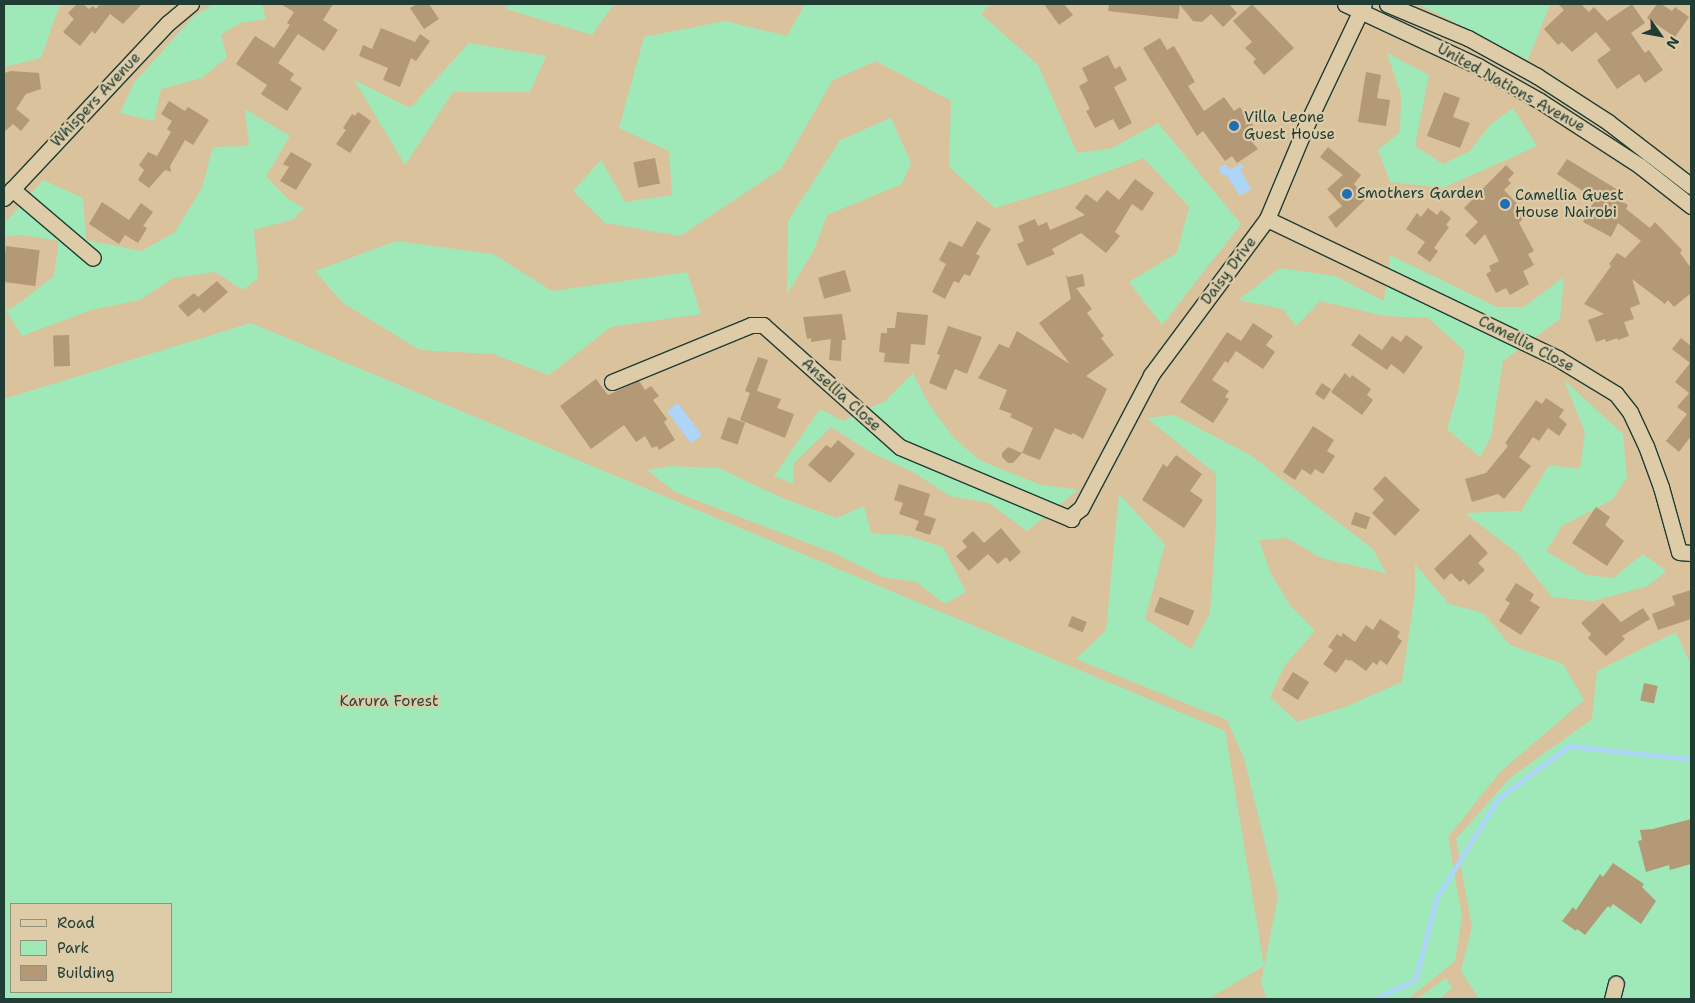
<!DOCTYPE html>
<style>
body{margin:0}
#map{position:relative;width:1695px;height:1003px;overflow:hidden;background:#dac29d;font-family:"Shantell Sans",sans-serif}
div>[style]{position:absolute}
.green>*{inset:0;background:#9fe9b9}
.water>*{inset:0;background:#add5f7;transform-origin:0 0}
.stream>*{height:4.5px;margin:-2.25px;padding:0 2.25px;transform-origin:2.25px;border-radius:2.25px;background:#add5f7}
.building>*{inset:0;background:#b39975;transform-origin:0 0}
.roads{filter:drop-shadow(1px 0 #1f3d34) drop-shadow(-1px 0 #1f3d34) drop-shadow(0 1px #1f3d34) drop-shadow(0 -1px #1f3d34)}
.minor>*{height:15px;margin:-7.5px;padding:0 7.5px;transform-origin:7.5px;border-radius:7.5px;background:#decca9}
.dots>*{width:14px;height:14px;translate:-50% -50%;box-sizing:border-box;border:2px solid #decca9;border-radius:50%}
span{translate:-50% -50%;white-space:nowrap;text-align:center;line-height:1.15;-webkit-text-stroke:4.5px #decca9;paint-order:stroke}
.street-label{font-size:15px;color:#1f3d34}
.poi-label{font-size:15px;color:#1f3d34}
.left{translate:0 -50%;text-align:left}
.park-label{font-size:15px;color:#25463b}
.frame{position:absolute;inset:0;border:5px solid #1f3d34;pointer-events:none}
.legend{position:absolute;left:10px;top:903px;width:162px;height:90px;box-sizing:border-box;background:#decca9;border:1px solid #92937a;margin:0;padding:6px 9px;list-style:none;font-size:15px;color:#1f3d34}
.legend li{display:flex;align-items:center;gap:10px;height:25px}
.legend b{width:25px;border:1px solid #92937a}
.north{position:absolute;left:1635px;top:10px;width:50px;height:50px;-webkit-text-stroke:4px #decca9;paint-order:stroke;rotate:122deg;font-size:14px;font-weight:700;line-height:20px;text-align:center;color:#1f3d34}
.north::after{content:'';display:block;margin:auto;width:18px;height:22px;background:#1f3d34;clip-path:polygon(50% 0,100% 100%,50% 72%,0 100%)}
</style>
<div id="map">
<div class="green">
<div style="clip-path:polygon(4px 4px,63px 4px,59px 7px,41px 58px,4px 67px)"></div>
<div style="clip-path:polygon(213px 4px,262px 4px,266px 19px,240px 23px,221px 35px,227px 57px,202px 78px,161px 89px,154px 121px,120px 113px,133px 84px,192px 18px)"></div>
<div style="clip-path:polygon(509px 4px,614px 4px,592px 35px,506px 9px)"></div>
<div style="clip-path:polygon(805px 4px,990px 4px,981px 14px,1038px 65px,1077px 153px,1112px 148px,1158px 123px,1241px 224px,1162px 325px,1129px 282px,1177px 253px,1189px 207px,1144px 158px,1067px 186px,995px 208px,949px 167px,951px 101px,876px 61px,833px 80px,781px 169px,680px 236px,605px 223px,573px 191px,601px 160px,625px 202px,672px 195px,669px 151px,619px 128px,644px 37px,725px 21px,787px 36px)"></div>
<div style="clip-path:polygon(1419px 4px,1550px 4px,1528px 60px)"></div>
<div style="clip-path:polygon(469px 43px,546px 56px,530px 92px,453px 92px,405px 165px,354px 80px,410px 108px)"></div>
<div style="clip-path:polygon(1387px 53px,1429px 75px,1415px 146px,1443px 164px,1470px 151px,1490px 125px,1513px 108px,1537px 146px,1443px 188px,1390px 182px,1378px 150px,1400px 132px,1401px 95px)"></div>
<div style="clip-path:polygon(245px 109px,290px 136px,266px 176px,288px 199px,304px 208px,294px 219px,254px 230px,258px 278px,243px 290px,215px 272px,173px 278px,140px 300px,91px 310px,22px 336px,6px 311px,21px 302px,54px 276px,59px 241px,22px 235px,4px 236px,4px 224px,43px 180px,83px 198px,86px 240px,141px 251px,174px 233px,202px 188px,213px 147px,249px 146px)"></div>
<div style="clip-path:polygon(891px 118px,911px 163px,902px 184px,827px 215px,814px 250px,787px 294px,788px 221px,840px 140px)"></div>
<div style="clip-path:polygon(396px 241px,493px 254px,552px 291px,687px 272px,701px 314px,611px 327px,549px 375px,493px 354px,420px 350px,343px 303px,315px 271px)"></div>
<div style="clip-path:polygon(1390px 255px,1497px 307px,1524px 307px,1564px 277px,1560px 319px,1503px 361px,1491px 437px,1480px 457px,1447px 429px,1458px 392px,1465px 351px,1428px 318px,1386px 316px,1320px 301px,1296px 326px,1283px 309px,1238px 300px,1280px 268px,1335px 276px,1384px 301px)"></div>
<div style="clip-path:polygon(evenodd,251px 323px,1225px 731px,1264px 966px,1208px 999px,4px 999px,4px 399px,251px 323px,11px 904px,171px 904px,171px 992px,11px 992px,11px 904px)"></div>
<div style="clip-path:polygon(913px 373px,928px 403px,954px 438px,979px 460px,1038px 484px,1078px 490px,1027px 531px,989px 503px,950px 496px,913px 472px,872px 453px,831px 427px,794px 463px,793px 484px,774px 476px,820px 409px,843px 421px,885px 401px)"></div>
<div style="clip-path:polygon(1564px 380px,1623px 434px,1627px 478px,1612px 500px,1562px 526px,1546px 551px,1586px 575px,1613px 578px,1643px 554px,1666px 571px,1648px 586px,1593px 601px,1552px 597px,1516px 552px,1465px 513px,1521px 511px,1549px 465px,1580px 469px,1585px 432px)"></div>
<div style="clip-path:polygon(1174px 415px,1250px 455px,1373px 549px,1386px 573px,1321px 558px,1287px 538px,1259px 540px,1271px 574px,1290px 605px,1315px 631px,1285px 665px,1270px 697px,1297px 722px,1345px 707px,1402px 682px,1415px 592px,1415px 564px,1449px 604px,1483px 613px,1510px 645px,1563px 664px,1584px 700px,1500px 772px,1448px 837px,1462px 917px,1455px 961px,1408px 999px,1267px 999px,1261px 983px,1278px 896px,1244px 758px,1227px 720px,1076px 659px,1106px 630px,1119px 494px,1165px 544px,1145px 619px,1191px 649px,1210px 613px,1216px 525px,1216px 474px,1147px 418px)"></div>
<div style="clip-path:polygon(670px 466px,719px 468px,782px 498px,837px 518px,864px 506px,871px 533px,905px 535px,943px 547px,966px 592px,945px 604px,916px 582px,882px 577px,834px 553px,675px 492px,647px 470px)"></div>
<div style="clip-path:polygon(1676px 632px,1691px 666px,1691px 999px,1479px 999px,1461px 971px,1472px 927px,1456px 839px,1510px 778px,1592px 719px,1597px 671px)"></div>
<div style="clip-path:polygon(1446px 978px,1452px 988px,1439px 999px,1417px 999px)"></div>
</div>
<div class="water">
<div style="clip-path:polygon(1226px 164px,1230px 170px,1241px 164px,1244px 167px,1240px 169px,1251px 189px,1240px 196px,1227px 176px,1221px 174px,1219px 168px)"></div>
<div style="left:678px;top:403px;width:40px;height:14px;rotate:53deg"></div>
</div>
<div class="stream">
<div style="left:1374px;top:999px;width:45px;rotate:-24.9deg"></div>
<div style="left:1415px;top:980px;width:86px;rotate:-75.2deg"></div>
<div style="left:1437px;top:897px;width:115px;rotate:-58.1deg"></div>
<div style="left:1498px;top:799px;width:89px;rotate:-36.7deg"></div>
<div style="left:1569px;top:746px;width:123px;rotate:6.1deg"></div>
</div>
<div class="building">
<div style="clip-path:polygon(77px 4px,83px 4px,89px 9px,93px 6px,96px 9px,99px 5px,97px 4px,142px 4px,123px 24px,110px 14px,95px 34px,92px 31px,80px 46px,63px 32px,74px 19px,68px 13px)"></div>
<div style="clip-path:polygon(281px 4px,333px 4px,323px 20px,338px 30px,324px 51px,298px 34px,278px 63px,294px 74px,290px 80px,302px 88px,287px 111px,261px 94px,267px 85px,236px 64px,255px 36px,274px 48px,290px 25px,287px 23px,294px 12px)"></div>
<div style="clip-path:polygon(417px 4px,429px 4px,439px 19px,424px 29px,410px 8px)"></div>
<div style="clip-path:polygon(1044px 4px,1064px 4px,1073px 15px,1059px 25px)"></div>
<div style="clip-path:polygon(1109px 4px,1229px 4px,1237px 13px,1223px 27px,1211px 14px,1202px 22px,1193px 21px,1180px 5px,1178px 19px,1108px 11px)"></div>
<div style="clip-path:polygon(1252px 4px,1294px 48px,1264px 75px,1253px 62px,1256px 59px,1245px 48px,1252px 42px,1233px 21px)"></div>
<div style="clip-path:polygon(1558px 4px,1581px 4px,1589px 12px,1594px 7px,1607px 21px,1632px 4px,1645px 23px,1631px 33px,1645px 53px,1649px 50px,1663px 70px,1645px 83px,1639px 74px,1617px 89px,1597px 60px,1611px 50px,1596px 32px,1572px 52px,1562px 42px,1558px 45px,1544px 29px,1564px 10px)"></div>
<div style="clip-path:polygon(1657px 4px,1661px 4px,1672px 11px,1675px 7px,1689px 17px,1675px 37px,1647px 18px)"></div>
<div style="clip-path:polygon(381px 28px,415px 42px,420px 34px,430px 41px,416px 61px,411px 58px,400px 87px,383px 80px,388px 68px,359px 56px,363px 45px,372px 49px)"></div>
<div style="clip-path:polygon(1160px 38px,1167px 50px,1174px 46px,1195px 82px,1188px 86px,1204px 111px,1224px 97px,1234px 111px,1240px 107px,1261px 137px,1253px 143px,1258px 149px,1237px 163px,1232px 156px,1225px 161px,1203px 131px,1197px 136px,1143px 48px)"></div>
<div style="clip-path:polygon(1108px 55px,1115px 69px,1120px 66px,1127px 80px,1114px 87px,1132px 123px,1119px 130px,1113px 119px,1095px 128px,1086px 111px,1090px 109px,1079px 86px,1088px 81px,1082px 68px)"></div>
<div style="clip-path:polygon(11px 71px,39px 73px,41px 89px,26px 94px,16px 109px,30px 120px,21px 131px,13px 124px,4px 132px,4px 73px)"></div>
<div style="clip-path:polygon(1366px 72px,1381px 75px,1377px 98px,1390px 100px,1386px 126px,1358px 122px)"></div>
<div style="clip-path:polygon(1444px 92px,1460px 98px,1453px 117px,1470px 123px,1460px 148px,1427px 136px)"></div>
<div style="clip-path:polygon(169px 101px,185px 111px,188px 107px,209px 120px,193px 145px,185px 140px,170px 166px,171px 172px,165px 170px,149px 188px,138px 180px,144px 170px,139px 165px,148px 152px,157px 156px,171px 132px,167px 129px,172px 121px,161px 114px)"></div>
<div style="clip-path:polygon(358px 112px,371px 121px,350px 153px,336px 144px,346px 130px,343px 128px,352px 114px,355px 116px)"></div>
<div style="clip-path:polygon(1328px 147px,1361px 175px,1354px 184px,1360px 191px,1366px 186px,1372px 193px,1336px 228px,1328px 217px,1342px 206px,1327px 189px,1343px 175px,1320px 157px)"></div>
<div style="clip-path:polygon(291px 152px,312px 164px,296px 190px,280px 181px,289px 167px,283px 164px)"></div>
<div style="left:655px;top:158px;width:26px;height:22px;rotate:79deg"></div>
<div style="clip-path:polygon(1567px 159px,1618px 190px,1614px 197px,1628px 205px,1626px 209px,1650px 228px,1655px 222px,1682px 250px,1680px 253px,1691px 268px,1691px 293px,1674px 307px,1668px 300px,1665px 304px,1632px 279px,1640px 304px,1630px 308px,1634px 319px,1624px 322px,1629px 336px,1618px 340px,1617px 338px,1606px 342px,1605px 339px,1596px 342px,1588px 320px,1604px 314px,1584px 304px,1611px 266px,1609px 264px,1617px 253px,1625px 258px,1641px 241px,1618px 223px,1611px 237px,1583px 222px,1595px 199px,1557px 174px)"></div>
<div style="clip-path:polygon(1506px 165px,1514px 173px,1508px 180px,1511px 183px,1504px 190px,1527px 214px,1519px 223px,1534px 251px,1528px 254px,1534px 265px,1523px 271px,1529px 284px,1510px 295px,1506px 288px,1496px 293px,1486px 274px,1491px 271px,1489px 266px,1499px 261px,1485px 234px,1475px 245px,1465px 235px,1478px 222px,1464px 208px)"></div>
<div style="clip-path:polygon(1135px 179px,1154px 193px,1142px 211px,1132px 204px,1115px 232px,1120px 236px,1106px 253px,1081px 233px,1052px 249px,1055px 254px,1027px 266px,1017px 244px,1024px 241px,1018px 226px,1035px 219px,1038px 226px,1047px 222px,1050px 230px,1085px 215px,1075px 208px,1086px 194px,1097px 202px,1107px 190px,1119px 200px)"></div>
<div style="clip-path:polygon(102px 202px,129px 220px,141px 203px,153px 212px,143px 226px,147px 228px,138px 243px,125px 235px,119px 244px,89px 224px)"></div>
<div style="clip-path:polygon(1428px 208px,1437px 215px,1441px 210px,1451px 218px,1446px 225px,1449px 227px,1434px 248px,1438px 251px,1430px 262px,1417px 253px,1425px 242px,1406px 229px,1417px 213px,1421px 217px)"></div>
<div style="clip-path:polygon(977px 221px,991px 229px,976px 254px,980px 256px,970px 276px,964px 274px,959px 283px,954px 281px,945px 299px,932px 292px,946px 264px,939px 260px,949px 241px,962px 247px)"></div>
<div style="left:6px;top:246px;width:34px;height:36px;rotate:7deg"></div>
<div style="left:845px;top:270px;width:22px;height:28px;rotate:74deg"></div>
<div style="clip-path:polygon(1083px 274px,1085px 286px,1076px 288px,1092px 309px,1087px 313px,1104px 336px,1101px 338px,1114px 355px,1086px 376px,1107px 389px,1083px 439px,1073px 433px,1071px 435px,1055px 428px,1040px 460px,1022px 453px,1033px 428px,1010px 417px,1012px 414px,999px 409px,1007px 390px,978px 378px,999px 344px,1009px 348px,1017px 331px,1070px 364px,1039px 323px,1071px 299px,1066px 275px,1068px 277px)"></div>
<div style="clip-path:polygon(217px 281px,228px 292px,204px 313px,199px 308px,188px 317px,178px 306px,194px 293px,198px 297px)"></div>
<div style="clip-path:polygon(897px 312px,928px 315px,925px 345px,911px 344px,909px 364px,884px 362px,885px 353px,879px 352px,881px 333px,887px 333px,887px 328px,895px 328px)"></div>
<div style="clip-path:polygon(842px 314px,846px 340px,842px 340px,841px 361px,829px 360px,831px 339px,811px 342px,811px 338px,807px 339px,803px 317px)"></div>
<div style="clip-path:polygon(1253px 323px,1273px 336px,1266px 345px,1275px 352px,1263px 369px,1236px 351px,1228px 363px,1225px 361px,1212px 380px,1229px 391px,1225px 397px,1229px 399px,1213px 423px,1180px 402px,1227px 332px,1241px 341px)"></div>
<div style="clip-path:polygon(948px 326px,982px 337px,967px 374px,955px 369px,946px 390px,929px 383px,940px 355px,937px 354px)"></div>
<div style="clip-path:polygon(1359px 334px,1382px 350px,1392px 336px,1401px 342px,1406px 335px,1423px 347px,1404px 374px,1391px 364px,1387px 370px,1351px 345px)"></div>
<div style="left:69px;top:335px;width:31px;height:16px;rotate:88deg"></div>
<div style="clip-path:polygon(1681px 338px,1691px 346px,1691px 436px,1679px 452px,1666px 441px,1687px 414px,1677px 407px,1689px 393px,1675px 382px,1690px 363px,1672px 349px)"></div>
<div style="clip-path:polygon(758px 357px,768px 360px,757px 391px,781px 399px,777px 408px,794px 414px,785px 438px,740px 420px,750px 393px,745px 391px)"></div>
<div style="clip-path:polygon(1345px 373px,1350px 378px,1352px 375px,1371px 389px,1367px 395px,1373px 400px,1362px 415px,1331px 392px)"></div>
<div style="clip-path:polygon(596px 379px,608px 395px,639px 381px,645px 390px,651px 386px,659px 396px,653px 400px,667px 419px,664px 422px,675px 440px,659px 450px,657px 446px,652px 448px,645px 436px,636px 442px,624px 425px,591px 449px,560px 406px)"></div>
<div style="left:1322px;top:383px;width:11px;height:13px;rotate:34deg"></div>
<div style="clip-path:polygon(1546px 398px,1564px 410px,1559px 417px,1567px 424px,1559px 436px,1548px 428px,1539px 441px,1533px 437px,1519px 457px,1531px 466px,1504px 499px,1498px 494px,1472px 502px,1465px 479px,1486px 473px,1508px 446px,1505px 443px,1536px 400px,1542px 404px)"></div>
<div style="left:728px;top:417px;width:18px;height:23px;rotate:19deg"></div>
<div style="clip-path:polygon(1313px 426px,1334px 440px,1327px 451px,1335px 456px,1323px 474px,1315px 469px,1311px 475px,1302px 469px,1295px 480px,1283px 472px)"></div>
<div style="clip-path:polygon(838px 440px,855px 454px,830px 483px,808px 465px,826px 445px,831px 448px)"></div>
<div style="clip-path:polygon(1008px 447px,1022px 453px,1013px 463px,1008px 463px,1002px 457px,1002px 453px)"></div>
<div style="clip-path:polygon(1176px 455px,1202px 474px,1190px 491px,1203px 500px,1184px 528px,1142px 500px,1163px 464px,1167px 467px)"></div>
<div style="clip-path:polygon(1385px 476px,1420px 510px,1395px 536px,1372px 513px,1384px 500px,1373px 489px)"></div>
<div style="clip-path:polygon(899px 484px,930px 494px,924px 515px,936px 519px,930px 535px,915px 530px,919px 521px,899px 514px,903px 503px,894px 500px)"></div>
<div style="clip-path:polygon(1596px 507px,1610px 517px,1605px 525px,1624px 541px,1607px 566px,1572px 543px)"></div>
<div style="left:1355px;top:512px;width:16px;height:13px;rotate:18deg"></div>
<div style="clip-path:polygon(1001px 528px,1021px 552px,1010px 562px,1006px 557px,998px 564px,988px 554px,969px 571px,956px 556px,967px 547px,962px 541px,973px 531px,984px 543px)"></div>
<div style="clip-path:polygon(1470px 534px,1488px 553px,1478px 563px,1485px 570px,1469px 585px,1463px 579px,1460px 582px,1451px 573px,1444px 580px,1434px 569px)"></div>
<div style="clip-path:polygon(1516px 583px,1534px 594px,1530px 601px,1540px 607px,1521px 635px,1499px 621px,1510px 603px,1505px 600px)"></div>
<div style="clip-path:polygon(1691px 590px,1691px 619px,1658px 630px,1652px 614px,1675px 605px,1672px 596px)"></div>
<div style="left:1160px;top:597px;width:37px;height:16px;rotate:22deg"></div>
<div style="clip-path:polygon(1603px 603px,1621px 622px,1643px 608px,1650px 619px,1622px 636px,1625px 639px,1606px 656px,1588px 638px,1591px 634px,1581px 623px)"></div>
<div style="left:1072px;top:616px;width:16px;height:11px;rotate:22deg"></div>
<div style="clip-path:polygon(1380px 619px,1400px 632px,1397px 637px,1402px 641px,1387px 665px,1380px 660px,1377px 665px,1373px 662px,1366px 671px,1351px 660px,1349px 661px,1346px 659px,1336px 673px,1323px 664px,1333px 650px,1328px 647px,1337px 634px,1341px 637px,1343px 633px,1355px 642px,1366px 625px,1373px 630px)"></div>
<div style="left:1293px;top:672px;width:19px;height:21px;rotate:32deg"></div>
<div style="left:1644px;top:683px;width:14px;height:18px;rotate:12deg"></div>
<div style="clip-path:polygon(1691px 819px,1691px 864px,1670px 870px,1669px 865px,1646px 872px,1638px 841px,1642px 840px,1640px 830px,1653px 829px)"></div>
<div style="clip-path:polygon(1613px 863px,1644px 884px,1642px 887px,1656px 901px,1641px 924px,1613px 904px,1610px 908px,1608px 906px,1585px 935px,1577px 929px,1576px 931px,1562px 921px,1573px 907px,1576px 910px,1600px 874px,1603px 877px)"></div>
</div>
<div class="roads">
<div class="minor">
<div style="left:1345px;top:4px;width:147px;rotate:25deg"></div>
<div style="left:1478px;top:66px;width:71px;rotate:29.4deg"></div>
<div style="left:1540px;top:101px;width:119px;rotate:33deg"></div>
<div style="left:1640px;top:166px;width:65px;rotate:38.1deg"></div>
<div style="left:1387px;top:4px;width:88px;rotate:22.8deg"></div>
<div style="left:1468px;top:38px;width:79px;rotate:28.8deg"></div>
<div style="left:1537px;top:76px;width:85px;rotate:32.9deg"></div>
<div style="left:1608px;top:122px;width:105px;rotate:37.6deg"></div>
<div style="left:12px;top:189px;width:106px;rotate:40.4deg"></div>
<div style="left:4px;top:198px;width:240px;rotate:-46.9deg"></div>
<div style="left:168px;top:23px;width:30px;rotate:-40deg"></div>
<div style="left:1267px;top:219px;width:322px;rotate:25.6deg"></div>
<div style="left:1557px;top:358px;width:69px;rotate:31.4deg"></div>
<div style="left:1616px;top:394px;width:23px;rotate:52deg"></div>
<div style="left:1630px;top:412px;width:38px;rotate:65deg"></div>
<div style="left:1646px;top:446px;width:44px;rotate:69.9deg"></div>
<div style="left:1661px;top:487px;width:67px;rotate:74.5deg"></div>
<div style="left:1679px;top:552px;width:12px;rotate:5deg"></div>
<div style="left:612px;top:382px;width:150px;rotate:-22.3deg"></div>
<div style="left:751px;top:325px;width:12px"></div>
<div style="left:763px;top:325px;width:183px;rotate:41.7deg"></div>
<div style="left:900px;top:447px;width:186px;rotate:22.8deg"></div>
<div style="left:1071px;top:519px;width:2px;rotate:-117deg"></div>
<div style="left:1070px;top:517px;width:14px;rotate:-39deg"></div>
<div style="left:1081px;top:508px;width:150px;rotate:-62.2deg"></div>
<div style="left:1151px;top:375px;width:194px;rotate:-53.4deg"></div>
<div style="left:1267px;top:219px;width:99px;rotate:-67.3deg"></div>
<div style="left:1305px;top:128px;width:137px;rotate:-64.6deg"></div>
<div style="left:1612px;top:999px;width:16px;rotate:-76deg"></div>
</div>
</div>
<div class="dots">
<div style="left:1234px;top:126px;background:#1f6fb2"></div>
<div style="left:1347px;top:194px;background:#1f6fb2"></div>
<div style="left:1505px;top:204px;background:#1f6fb2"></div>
</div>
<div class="street-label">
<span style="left:1511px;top:88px;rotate:29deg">United Nations Avenue</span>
<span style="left:96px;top:100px;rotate:-47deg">Whispers Avenue</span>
<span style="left:1229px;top:271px;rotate:-53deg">Daisy Drive</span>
<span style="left:1526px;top:344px;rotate:27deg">Camellia Close</span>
<span style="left:841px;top:395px;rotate:42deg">Ansellia Close</span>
</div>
<div class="poi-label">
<span class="left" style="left:1244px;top:126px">Villa Leone<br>Guest House</span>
<span class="left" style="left:1357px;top:194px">Smothers Garden</span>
<span class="left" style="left:1515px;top:204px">Camellia Guest<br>House Nairobi</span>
</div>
<div class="park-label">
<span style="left:389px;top:702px">Karura Forest</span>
</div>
<div class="frame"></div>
<ul class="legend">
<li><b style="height:6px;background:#decca9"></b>Road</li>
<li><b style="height:14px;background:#9fe9b9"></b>Park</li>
<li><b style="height:14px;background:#b39975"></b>Building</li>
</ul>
<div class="north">N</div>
</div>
